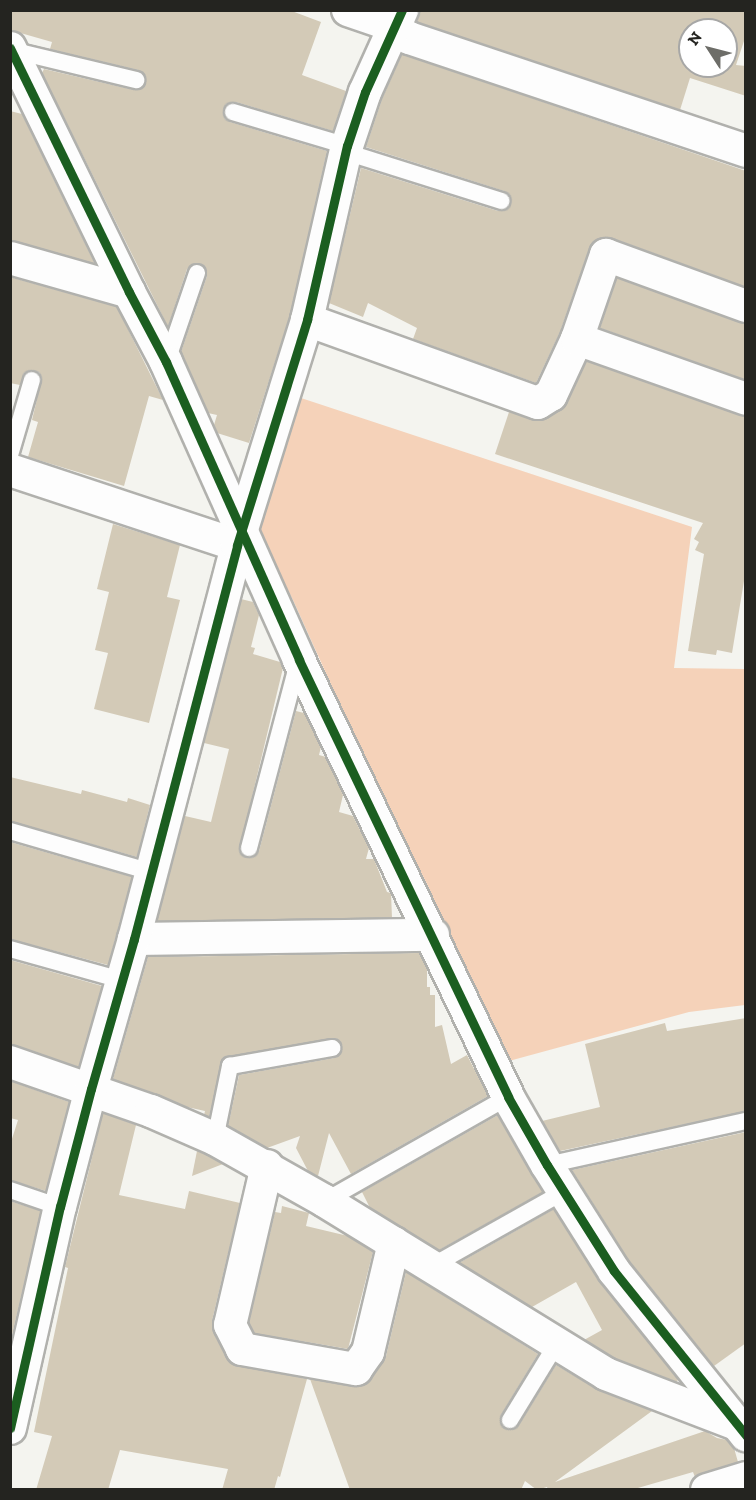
<!DOCTYPE html>
<style>
body{margin:0}
#map{position:relative;width:756px;height:1500px;overflow:hidden;background:#f4f4ef;font-family:"Zilla Slab",serif}
div>[style]{position:absolute}
.green>*{inset:0;background:#f5d2b9}
.building>*{inset:0;background:#d3cab7}
.roads{filter:drop-shadow(2px 0 #b1b1ad) drop-shadow(-2px 0 #b1b1ad) drop-shadow(0 2px #b1b1ad) drop-shadow(0 -2px #b1b1ad)}
.lane>*{height:16px;margin:-8px;padding:0 8px;transform-origin:8px;border-radius:8px;background:#fdfdfd}
.street>*{height:32px;margin:-16px;padding:0 16px;transform-origin:16px;border-radius:16px;background:#fdfdfd}
.cycleway>*{height:9px;margin:-4.5px;padding:0 4.5px;transform-origin:4.5px;border-radius:4.5px;background:#1b5e20}
span{translate:-50% -50%;white-space:nowrap;text-align:center;line-height:1.15;-webkit-text-stroke:6px #fff;paint-order:stroke}
.frame{position:absolute;inset:0;border:12px solid #242420;pointer-events:none}
.north{position:absolute;left:678px;top:18px;width:60px;height:60px;box-sizing:border-box;background:#fff;border:2px solid #a7a7a6;border-radius:50%;rotate:306deg;font-size:16px;font-weight:700;line-height:24px;text-align:center;color:#242420}
.north::after{content:'';display:block;margin:auto;width:21px;height:27px;background:#6d6d68;clip-path:polygon(50% 0,100% 100%,50% 72%,0 100%)}
</style>
<div id="map">
<div class="green">
<div style="clip-path:polygon(298px 397px,692px 527px,674px 668px,745px 669px,745px 1005px,689px 1012px,505px 1062px,428px 886px,375px 782px,293px 600px,257px 531px)"></div>
</div>
<div class="building">
<div style="clip-path:polygon(10px 10px,289px 10px,321px 22px,302px 75px,346px 91px,333px 131px,236px 102px,226px 104px,223px 110px,225px 119px,230px 122px,327px 151px,290px 315px,249px 443px,217px 433px,214px 425px,217px 415px,208px 413px,181px 352px,207px 276px,205px 267px,196px 263px,187px 269px,168px 327px,42px 73px,44px 69px,134px 90px,144px 87px,146px 76px,138px 70px,50px 49px,52px 42px,10px 30px)"></div>
<div style="clip-path:polygon(evenodd,420px 10px,746px 10px,746px 35px,736px 65px,746px 66px,746px 96px,690px 78px,680px 110px,417px 22px,420px 10px,690px 30px,726px 30px,726px 66px,690px 66px,690px 30px)"></div>
<div style="clip-path:polygon(402px 54px,746px 171px,746px 287px,612px 238px,602px 237px,594px 242px,589px 249px,560px 332px,536px 383px,413px 339px,417px 328px,368px 303px,363px 317px,329px 303px,361px 168px,498px 211px,508px 209px,511px 204px,509px 194px,504px 191px,366px 147px,382px 99px)"></div>
<div style="clip-path:polygon(10px 111px,22px 114px,95px 264px,10px 241px)"></div>
<div style="clip-path:polygon(10px 277px,117px 307px,163px 400px,149px 396px,124px 486px,28px 457px,38px 422px,32px 420px,42px 378px,39px 372px,30px 370px,24px 373px,20px 385px,10px 383px)"></div>
<div style="clip-path:polygon(617px 278px,746px 323px,746px 380px,600px 328px)"></div>
<div style="clip-path:polygon(586px 361px,746px 416px,746px 569px,732px 653px,717px 650px,716px 655px,688px 651px,704px 554px,695px 550px,699px 542px,694px 539px,703px 523px,495px 454px,509px 412px,539px 421px,560px 410px,567px 403px)"></div>
<div style="clip-path:polygon(113px 524px,180px 545px,167px 597px,180px 600px,149px 723px,94px 709px,108px 653px,95px 650px,109px 592px,97px 589px)"></div>
<div style="clip-path:polygon(241px 599px,253px 602px,259px 615px,251px 647px,255px 648px,253px 654px,280px 662px,283px 668px,239px 851px,247px 858px,252px 858px,259px 851px,296px 711px,304px 713px,321px 747px,319px 755px,326px 757px,343px 795px,339px 812px,353px 816px,369px 848px,366px 859px,374px 859px,387px 892px,391px 893px,392px 918px,157px 921px,185px 816px,211px 822px,229px 749px,204px 743px)"></div>
<div style="clip-path:polygon(10px 777px,81px 794px,82px 790px,127px 802px,128px 798px,150px 805px,137px 857px,10px 821px)"></div>
<div style="clip-path:polygon(10px 842px,132px 877px,108px 965px,10px 939px)"></div>
<div style="clip-path:polygon(419px 953px,427px 968px,427px 987px,430px 987px,430px 995px,435px 995px,435px 1027px,442px 1025px,451px 1064px,467px 1055px,488px 1096px,351px 1174px,329px 1133px,318px 1176px,308px 1171px,296px 1148px,300px 1136px,267px 1148px,228px 1126px,239px 1075px,334px 1058px,342px 1051px,340px 1042px,336px 1038px,223px 1058px,209px 1117px,204px 1115px,205px 1111px,187px 1107px,113px 1079px,148px 957px)"></div>
<div style="clip-path:polygon(10px 960px,102px 986px,79px 1067px,10px 1045px)"></div>
<div style="clip-path:polygon(746px 1018px,746px 1111px,560px 1151px,542px 1121px,600px 1107px,585px 1044px,665px 1023px,667px 1031px)"></div>
<div style="clip-path:polygon(10px 1081px,69px 1102px,46px 1191px,10px 1180px,10px 1145px,18px 1120px,10px 1118px)"></div>
<div style="clip-path:polygon(103px 1113px,136px 1125px,119px 1195px,185px 1209px,189px 1191px,240px 1203px,212px 1321px,214px 1333px,232px 1364px,307px 1379px,280px 1477px,278px 1476px,274px 1490px,222px 1490px,228px 1469px,120px 1450px,108px 1490px,36px 1490px,52px 1436px,34px 1432px,68px 1268px,65px 1267px)"></div>
<div style="clip-path:polygon(498px 1115px,543px 1192px,439px 1250px,370px 1208px,362px 1192px)"></div>
<div style="clip-path:polygon(746px 1132px,746px 1343px,714px 1366px,629px 1261px,572px 1170px)"></div>
<div style="clip-path:polygon(197px 1151px,207px 1155px,223px 1164px,192px 1176px)"></div>
<div style="clip-path:polygon(10px 1201px,41px 1211px,10px 1344px)"></div>
<div style="clip-path:polygon(282px 1206px,309px 1213px,306px 1226px,348px 1236px,373px 1252px,348px 1349px,254px 1333px,249px 1323px,275px 1212px,281px 1213px)"></div>
<div style="clip-path:polygon(554px 1209px,600px 1282px,678px 1379px,677px 1382px,614px 1358px,584px 1340px,602px 1330px,576px 1282px,532px 1307px,459px 1263px)"></div>
<div style="clip-path:polygon(406px 1272px,538px 1354px,501px 1415px,501px 1424px,505px 1429px,514px 1429px,519px 1425px,556px 1365px,600px 1391px,652px 1411px,555px 1482px,705px 1431px,717px 1438px,727px 1440px,734px 1448px,738px 1462px,695px 1477px,693px 1472px,631px 1490px,548px 1490px,547px 1487px,537px 1490px,525px 1481px,521px 1490px,350px 1490px,310px 1379px,354px 1387px,363px 1385px,371px 1379px,386px 1356px)"></div>
</div>
<div class="roads">
<div class="lane">
<div style="left:11px;top:50px;width:129px;rotate:13.5deg"></div>
<div style="left:233px;top:112px;width:119px;rotate:16.6deg"></div>
<div style="left:346px;top:152px;width:163px;rotate:17.5deg"></div>
<div style="left:167px;top:361px;width:93px;rotate:-71.2deg"></div>
<div style="left:10px;top:455px;width:78px;rotate:-73.7deg"></div>
<div style="left:10px;top:831px;width:147px;rotate:16.2deg"></div>
<div style="left:249px;top:848px;width:191px;rotate:-75.2deg"></div>
<div style="left:10px;top:949px;width:115px;rotate:15.6deg"></div>
<div style="left:215px;top:1139px;width:75px;rotate:-78.4deg"></div>
<div style="left:230px;top:1066px;width:104px;rotate:-10deg"></div>
<div style="left:547px;top:1165px;width:204px;rotate:-12.5deg"></div>
<div style="left:10px;top:1190px;width:53px;rotate:18.8deg"></div>
<div style="left:325px;top:1201px;width:210px;rotate:-29.6deg"></div>
<div style="left:432px;top:1266px;width:153px;rotate:-29.4deg"></div>
<div style="left:510px;top:1420px;width:88px;rotate:-58.5deg"></div>
</div>
<div class="street">
<div style="left:348px;top:10px;width:34px;rotate:19deg"></div>
<div style="left:380px;top:21px;width:34px;rotate:30deg"></div>
<div style="left:409px;top:38px;width:355px;rotate:18.5deg"></div>
<div style="left:10px;top:48px;width:271px;rotate:64deg"></div>
<div style="left:129px;top:292px;width:79px;rotate:62.1deg"></div>
<div style="left:166px;top:362px;width:326px;rotate:65.9deg"></div>
<div style="left:299px;top:660px;width:484px;rotate:64.4deg"></div>
<div style="left:508px;top:1097px;width:78px;rotate:60.2deg"></div>
<div style="left:547px;top:1165px;width:125px;rotate:57.7deg"></div>
<div style="left:614px;top:1271px;width:211px;rotate:51.2deg"></div>
<div style="left:10px;top:258px;width:124px;rotate:15.9deg"></div>
<div style="left:307px;top:320px;width:245px;rotate:19.8deg"></div>
<div style="left:538px;top:403px;width:15px;rotate:-32deg"></div>
<div style="left:551px;top:395px;width:62px;rotate:-65.1deg"></div>
<div style="left:577px;top:339px;width:89px;rotate:-71deg"></div>
<div style="left:606px;top:255px;width:149px;rotate:20deg"></div>
<div style="left:577px;top:339px;width:179px;rotate:19.5deg"></div>
<div style="left:10px;top:470px;width:239px;rotate:18.3deg"></div>
<div style="left:134px;top:939px;width:299px;rotate:-0.8deg"></div>
<div style="left:10px;top:1062px;width:149px;rotate:19.2deg"></div>
<div style="left:151px;top:1111px;width:70px;rotate:23.6deg"></div>
<div style="left:215px;top:1139px;width:126px;rotate:29.4deg"></div>
<div style="left:325px;top:1201px;width:330px;rotate:31.6deg"></div>
<div style="left:606px;top:1374px;width:139px;rotate:21deg"></div>
<div style="left:267px;top:1166px;width:163px;rotate:103.1deg"></div>
<div style="left:230px;top:1325px;width:27px;rotate:63deg"></div>
<div style="left:242px;top:1349px;width:116px;rotate:10deg"></div>
<div style="left:356px;top:1369px;width:21px;rotate:-55deg"></div>
<div style="left:368px;top:1352px;width:112px;rotate:-76.6deg"></div>
<div style="left:10px;top:1428px;width:227px;rotate:-77.3deg"></div>
<div style="left:60px;top:1207px;width:122px;rotate:-75.3deg"></div>
<div style="left:91px;top:1089px;width:156px;rotate:-74deg"></div>
<div style="left:134px;top:939px;width:407px;rotate:-75.3deg"></div>
<div style="left:237px;top:545px;width:236px;rotate:-72.7deg"></div>
<div style="left:307px;top:320px;width:179px;rotate:-77.1deg"></div>
<div style="left:347px;top:146px;width:57px;rotate:-71.6deg"></div>
<div style="left:365px;top:92px;width:90px;rotate:-65.7deg"></div>
<div style="left:707px;top:1490px;width:41px;rotate:-17.1deg"></div>
</div>
</div>
<div class="cycleway">
<div style="left:10px;top:48px;width:271px;rotate:64deg"></div>
<div style="left:129px;top:292px;width:79px;rotate:62.1deg"></div>
<div style="left:166px;top:362px;width:326px;rotate:65.9deg"></div>
<div style="left:299px;top:660px;width:484px;rotate:64.4deg"></div>
<div style="left:508px;top:1097px;width:78px;rotate:60.2deg"></div>
<div style="left:547px;top:1165px;width:125px;rotate:57.7deg"></div>
<div style="left:614px;top:1271px;width:211px;rotate:51.2deg"></div>
<div style="left:10px;top:1428px;width:227px;rotate:-77.3deg"></div>
<div style="left:60px;top:1207px;width:122px;rotate:-75.3deg"></div>
<div style="left:91px;top:1089px;width:156px;rotate:-74deg"></div>
<div style="left:134px;top:939px;width:407px;rotate:-75.3deg"></div>
<div style="left:237px;top:545px;width:236px;rotate:-72.7deg"></div>
<div style="left:307px;top:320px;width:179px;rotate:-77.1deg"></div>
<div style="left:347px;top:146px;width:57px;rotate:-71.6deg"></div>
<div style="left:365px;top:92px;width:90px;rotate:-65.7deg"></div>
</div>
<div class="frame"></div>
<div class="north">N</div>
</div>
